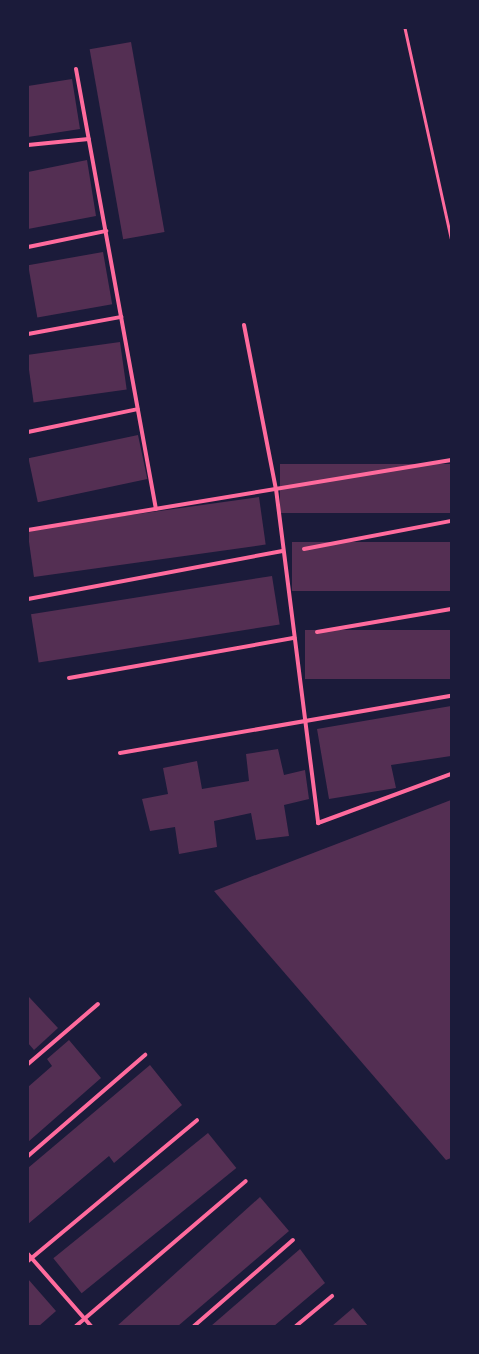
<!DOCTYPE html>
<style>
body{margin:0}
#map{position:relative;width:479px;height:1354px;overflow:hidden;background:#1b1b3a;font-family:Jost,sans-serif}
div>[style]{position:absolute}
.building>*{inset:0;background:#542f53;transform-origin:0 0}
.path>*{height:2.5px;margin:-1.25px;padding:0 1.25px;transform-origin:1.25px;border-radius:1.25px;background:#ff6b9d}
.minor>*{height:4px;margin:-2px;padding:0 2px;transform-origin:2px;border-radius:2px;background:#ff6b9d}
span{translate:-50% -50%;white-space:nowrap;text-align:center;line-height:1.15;-webkit-text-stroke:4px #1b1b3a;paint-order:stroke}
.frame{position:absolute;inset:0;border:29px solid #1b1b3a;pointer-events:none}
</style>
<div id="map">
<div class="building">
<div style="left:131px;top:42px;width:193px;height:42px;rotate:80deg"></div>
<div style="clip-path:polygon(72px 79px,80px 129px,28px 137px,28px 86px)"></div>
<div style="clip-path:polygon(87px 160px,96px 216px,28px 229px,28px 172px)"></div>
<div style="left:103px;top:252px;width:53px;height:76px;rotate:80deg"></div>
<div style="left:120px;top:342px;width:48px;height:94px;rotate:82deg"></div>
<div style="left:138px;top:435px;width:45px;height:112px;rotate:78deg"></div>
<div style="left:451px;top:464px;width:49px;height:171px;rotate:90deg"></div>
<div style="left:259px;top:497px;width:48px;height:234px;rotate:82deg"></div>
<div style="left:451px;top:542px;width:49px;height:159px;rotate:90deg"></div>
<div style="left:272px;top:576px;width:49px;height:244px;rotate:81deg"></div>
<div style="left:451px;top:630px;width:49px;height:146px;rotate:90deg"></div>
<div style="clip-path:polygon(451px 706px,451px 756px,391px 765px,396px 788px,329px 799px,317px 729px)"></div>
<div style="clip-path:polygon(278px 749px,284px 775px,305px 770px,309px 799px,284px 805px,289px 836px,256px 840px,251px 813px,214px 821px,217px 847px,179px 854px,175px 827px,150px 831px,142px 799px,168px 794px,163px 768px,197px 761px,202px 789px,249px 781px,246px 754px)"></div>
<div style="clip-path:polygon(451px 800px,451px 1158px,446px 1160px,214px 891px)"></div>
<div style="clip-path:polygon(29px 997px,58px 1028px,34px 1050px,28px 1043px)"></div>
<div style="clip-path:polygon(69px 1040px,101px 1078px,28px 1142px,28px 1087px,52px 1066px,47px 1059px)"></div>
<div style="clip-path:polygon(150px 1065px,182px 1105px,114px 1163px,109px 1156px,28px 1224px,28px 1168px)"></div>
<div style="left:208px;top:1133px;width:45px;height:199px;rotate:51deg"></div>
<div style="clip-path:polygon(260px 1197px,289px 1231px,178px 1326px,117px 1326px)"></div>
<div style="clip-path:polygon(300px 1249px,325px 1283px,274px 1326px,211px 1326px)"></div>
<div style="clip-path:polygon(28px 1279px,56px 1311px,39px 1326px,28px 1326px)"></div>
<div style="clip-path:polygon(353px 1308px,368px 1326px,332px 1326px)"></div>
</div>
<div class="path">
<div style="left:405px;top:28px;width:215px;rotate:77.6deg"></div>
</div>
<div class="minor">
<div style="left:76px;top:69px;width:447px;rotate:79.7deg"></div>
<div style="left:28px;top:145px;width:61px;rotate:-5.6deg"></div>
<div style="left:28px;top:247px;width:80px;rotate:-11.6deg"></div>
<div style="left:244px;top:325px;width:167px;rotate:79deg"></div>
<div style="left:276px;top:489px;width:337px;rotate:82.8deg"></div>
<div style="left:318px;top:823px;width:142px;rotate:-20.2deg"></div>
<div style="left:28px;top:334px;width:95px;rotate:-10.4deg"></div>
<div style="left:28px;top:432px;width:112px;rotate:-11.8deg"></div>
<div style="left:28px;top:530px;width:429px;rotate:-9.4deg"></div>
<div style="left:304px;top:549px;width:150px;rotate:-10.8deg"></div>
<div style="left:28px;top:599px;width:259px;rotate:-10.7deg"></div>
<div style="left:317px;top:632px;width:136px;rotate:-9.7deg"></div>
<div style="left:69px;top:678px;width:229px;rotate:-10.1deg"></div>
<div style="left:120px;top:753px;width:336px;rotate:-9.8deg"></div>
<div style="left:28px;top:1064px;width:92px;rotate:-40.6deg"></div>
<div style="left:28px;top:1156px;width:155px;rotate:-40.8deg"></div>
<div style="left:28px;top:1254px;width:96px;rotate:48.8deg"></div>
<div style="left:28px;top:1261px;width:220px;rotate:-39.8deg"></div>
<div style="left:76px;top:1326px;width:223px;rotate:-40.5deg"></div>
<div style="left:194px;top:1326px;width:131px;rotate:-41deg"></div>
<div style="left:296px;top:1326px;width:47px;rotate:-39.8deg"></div>
</div>
<div class="frame"></div>
</div>
